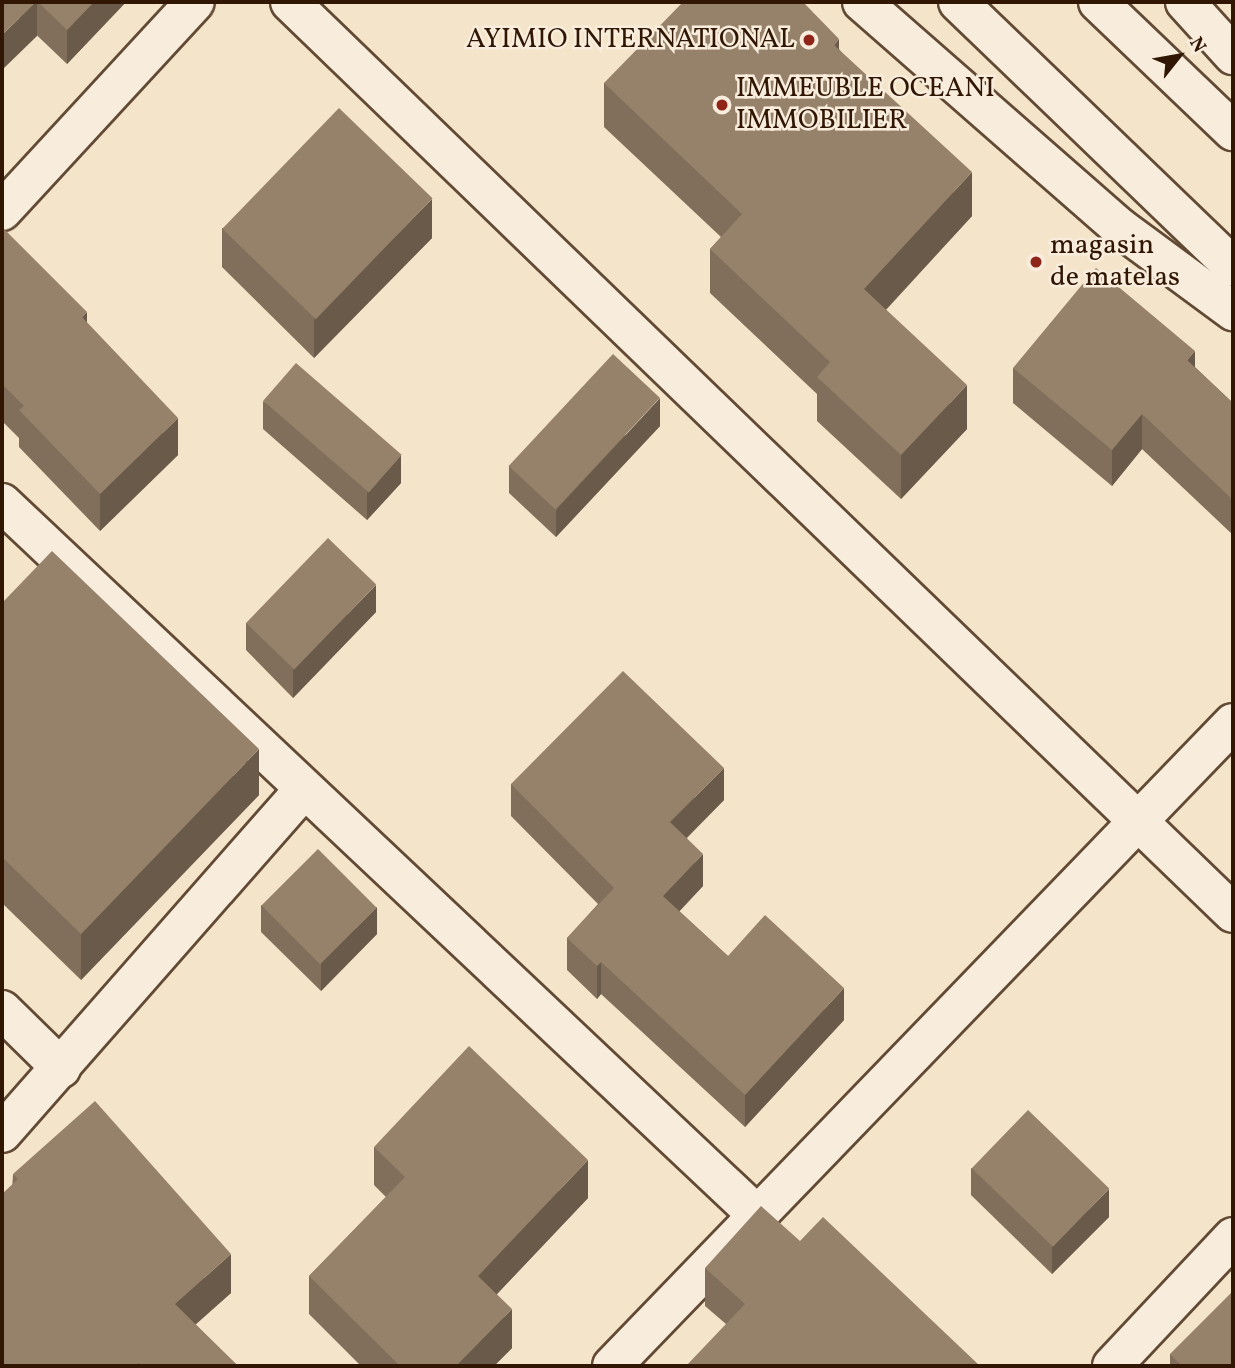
<!DOCTYPE html>
<style>
body{margin:0}
#map{position:relative;width:1235px;height:1368px;overflow:hidden;background:#f4e4c9;font-family:Vollkorn,serif}
div>[style]{position:absolute}
.roads{filter:drop-shadow(2px 0 #624a35) drop-shadow(-2px 0 #624a35) drop-shadow(0 2px #624a35) drop-shadow(0 -2px #624a35)}
.street>*{height:38px;margin:-19px;padding:0 19px;transform-origin:19px;border-radius:19px;background:#f8eddc}
.secondary>*{height:38px;margin:-19px;padding:0 19px;transform-origin:19px;border-radius:19px;background:#f8eddc}
.wall>*{inset:0;background:#816f5b}
.shaded-wall>*{inset:0;background:#695a4a}
.building>*{inset:0;background:#96816a;transform-origin:0 0}
.dots>*{width:19px;height:19px;translate:-50% -50%;box-sizing:border-box;border:4px solid #f8eddc;border-radius:50%}
span{translate:-50% -50%;white-space:nowrap;text-align:center;line-height:1.15;-webkit-text-stroke:5px #f8eddc;paint-order:stroke}
.poi-label{font-size:28px;color:#311604}
.right{translate:-100% -50%;text-align:right}
.left{translate:0 -50%;text-align:left}
.frame{position:absolute;inset:0;border:4px solid #311604;pointer-events:none}
.north{position:absolute;left:1144px;top:21px;width:70px;height:70px;-webkit-text-stroke:5px #f8eddc;paint-order:stroke;rotate:59deg;font-size:19px;font-weight:700;line-height:28px;text-align:center;color:#311604}
.north::after{content:'';display:block;margin:auto;width:24px;height:32px;background:#311604;clip-path:polygon(50% 0,100% 100%,50% 72%,0 100%)}
</style>
<div id="map">
<div class="roads">
<div class="street">
<div style="left:290px;top:2px;width:1311px;rotate:44.01deg"></div>
<div style="left:2px;top:211px;width:284px;rotate:-47.3deg"></div>
<div style="left:2px;top:503px;width:1039px;rotate:43.32deg"></div>
<div style="left:2px;top:1010px;width:83px;rotate:44.5deg"></div>
<div style="left:2px;top:1133px;width:456px;rotate:-48.7deg"></div>
<div style="left:612px;top:1366px;width:894px;rotate:-46deg"></div>
<div style="left:1112px;top:1366px;width:177px;rotate:-46.8deg"></div>
</div>
<div class="secondary">
<div style="left:862px;top:2px;width:342px;rotate:41.2deg"></div>
<div style="left:1119px;top:227px;width:142px;rotate:36.4deg"></div>
<div style="left:958px;top:2px;width:382px;rotate:43.9deg"></div>
<div style="left:1098px;top:2px;width:187px;rotate:43.7deg"></div>
<div style="left:1185px;top:2px;width:72px;rotate:47.8deg"></div>
</div>
</div>
<div class="wall">
<div style="clip-path:polygon(2px 2px,126px 2px,67px 64px)"></div>
<div style="clip-path:polygon(839px 49px,972px 216px,886px 310px,967px 429px,901px 499px,817px 421px,817px 394px,710px 293px,710px 249px,721px 237px,604px 127px,604px 83px)"></div>
<div style="clip-path:polygon(2px 227px,87px 323px,178px 455px,100px 531px,19px 447px,19px 438px,2px 421px)"></div>
<div style="clip-path:polygon(222px 228px,432px 238px,314px 358px,222px 267px)"></div>
<div style="clip-path:polygon(1195px 367px,1233px 403px,1233px 535px,1142px 449px,1112px 486px,1013px 403px,1013px 368px)"></div>
<div style="clip-path:polygon(263px 401px,401px 483px,367px 520px,263px 429px)"></div>
<div style="clip-path:polygon(660px 426px,556px 537px,509px 493px,509px 466px)"></div>
<div style="clip-path:polygon(2px 603px,259px 795px,81px 980px,2px 903px)"></div>
<div style="clip-path:polygon(376px 612px,293px 698px,246px 650px,246px 623px)"></div>
<div style="clip-path:polygon(511px 784px,724px 800px,687px 838px,703px 886px,679px 911px,728px 956px,844px 1020px,745px 1127px,601px 994px,597px 999px,567px 970px,567px 938px,598px 904px,511px 816px)"></div>
<div style="clip-path:polygon(261px 905px,377px 934px,321px 991px,261px 932px)"></div>
<div style="clip-path:polygon(374px 1147px,588px 1198px,497px 1294px,512px 1348px,494px 1366px,361px 1366px,309px 1314px,309px 1276px,386px 1197px,374px 1185px)"></div>
<div style="clip-path:polygon(971px 1168px,1109px 1217px,1052px 1274px,971px 1195px)"></div>
<div style="clip-path:polygon(13px 1174px,231px 1293px,195px 1324px,238px 1366px,2px 1366px)"></div>
<div style="clip-path:polygon(705px 1268px,980px 1366px,726px 1324px,705px 1306px)"></div>
<div style="clip-path:polygon(1170px 1354px,1233px 1366px,1170px 1366px)"></div>
</div>
<div class="shaded-wall">
<div style="clip-path:polygon(36px 2px,37px 2px,37px 36px,2px 70px,2px 35px)"></div>
<div style="clip-path:polygon(94px 2px,126px 2px,67px 64px,67px 30px)"></div>
<div style="clip-path:polygon(839px 39px,839px 83px,834px 45px)"></div>
<div style="clip-path:polygon(972px 172px,972px 216px,864px 333px,864px 289px)"></div>
<div style="clip-path:polygon(432px 199px,432px 238px,314px 358px,314px 319px)"></div>
<div style="clip-path:polygon(87px 312px,87px 349px,82px 317px)"></div>
<div style="clip-path:polygon(1195px 351px,1195px 386px,1187px 360px)"></div>
<div style="clip-path:polygon(967px 385px,967px 429px,901px 499px,901px 455px)"></div>
<div style="clip-path:polygon(660px 398px,660px 426px,556px 537px,556px 510px)"></div>
<div style="clip-path:polygon(1142px 414px,1142px 449px,1112px 486px,1112px 450px)"></div>
<div style="clip-path:polygon(178px 418px,178px 455px,100px 531px,100px 494px)"></div>
<div style="clip-path:polygon(401px 455px,401px 483px,367px 520px,367px 493px)"></div>
<div style="clip-path:polygon(376px 585px,376px 612px,293px 698px,293px 670px)"></div>
<div style="clip-path:polygon(259px 749px,259px 795px,81px 980px,81px 934px)"></div>
<div style="clip-path:polygon(724px 768px,724px 800px,670px 854px,670px 822px)"></div>
<div style="clip-path:polygon(703px 854px,703px 886px,663px 929px,663px 896px)"></div>
<div style="clip-path:polygon(377px 907px,377px 934px,321px 991px,321px 963px)"></div>
<div style="clip-path:polygon(601px 962px,601px 994px,597px 999px,597px 966px)"></div>
<div style="clip-path:polygon(844px 988px,844px 1020px,745px 1127px,745px 1095px)"></div>
<div style="clip-path:polygon(588px 1160px,588px 1198px,478px 1314px,478px 1276px)"></div>
<div style="clip-path:polygon(1109px 1189px,1109px 1217px,1052px 1274px,1052px 1247px)"></div>
<div style="clip-path:polygon(231px 1254px,231px 1293px,175px 1343px,175px 1304px)"></div>
<div style="clip-path:polygon(512px 1309px,512px 1348px,494px 1366px,456px 1366px)"></div>
</div>
<div class="building">
<div style="clip-path:polygon(2px 2px,36px 2px,2px 35px)"></div>
<div style="clip-path:polygon(38px 2px,94px 2px,67px 30px)"></div>
<div style="clip-path:polygon(683px 2px,803px 2px,839px 39px,834px 45px,972px 172px,864px 289px,967px 385px,901px 455px,817px 377px,830px 362px,710px 249px,742px 214px,604px 83px)"></div>
<div style="left:339px;top:108px;width:130px;height:168px;rotate:44deg"></div>
<div style="clip-path:polygon(2px 227px,87px 312px,82px 317px,178px 418px,100px 494px,19px 410px,24px 406px,2px 384px)"></div>
<div style="clip-path:polygon(1096px 268px,1195px 351px,1187px 360px,1233px 403px,1233px 500px,1142px 414px,1112px 450px,1013px 368px)"></div>
<div style="left:613px;top:354px;width:64px;height:153px;rotate:43deg"></div>
<div style="left:296px;top:363px;width:140px;height:50px;rotate:41deg"></div>
<div style="left:328px;top:538px;width:67px;height:118px;rotate:44deg"></div>
<div style="clip-path:polygon(52px 551px,259px 749px,81px 934px,2px 857px,2px 603px)"></div>
<div style="clip-path:polygon(623px 671px,724px 768px,670px 822px,703px 854px,663px 896px,728px 956px,765px 915px,844px 988px,745px 1095px,601px 962px,597px 966px,567px 938px,614px 888px,511px 784px)"></div>
<div style="left:318px;top:849px;width:83px;height:80px;rotate:45deg"></div>
<div style="clip-path:polygon(469px 1046px,588px 1160px,478px 1276px,512px 1309px,456px 1366px,400px 1366px,309px 1276px,405px 1177px,374px 1147px)"></div>
<div style="clip-path:polygon(95px 1101px,231px 1254px,175px 1304px,238px 1366px,141px 1366px,139px 1363px,136px 1366px,2px 1366px,2px 1194px,18px 1179px,13px 1174px)"></div>
<div style="left:1028px;top:1110px;width:113px;height:81px;rotate:44deg"></div>
<div style="clip-path:polygon(761px 1206px,800px 1241px,823px 1217px,980px 1366px,686px 1366px,745px 1304px,705px 1268px)"></div>
<div style="clip-path:polygon(1233px 1291px,1233px 1366px,1182px 1366px,1170px 1354px)"></div>
</div>
<div class="dots">
<div style="left:809px;top:40px;background:#8f2418"></div>
<div style="left:722px;top:105px;background:#8f2418"></div>
<div style="left:1036px;top:262px;background:#8f2418"></div>
</div>
<div class="poi-label">
<span class="right" style="left:795px;top:40px">AYIMIO INTERNATIONAL</span>
<span class="left" style="left:736px;top:105px">IMMEUBLE OCEANI<br>IMMOBILIER</span>
<span class="left" style="left:1050px;top:262px">magasin<br>de matelas</span>
</div>
<div class="frame"></div>
<div class="north">N</div>
</div>
